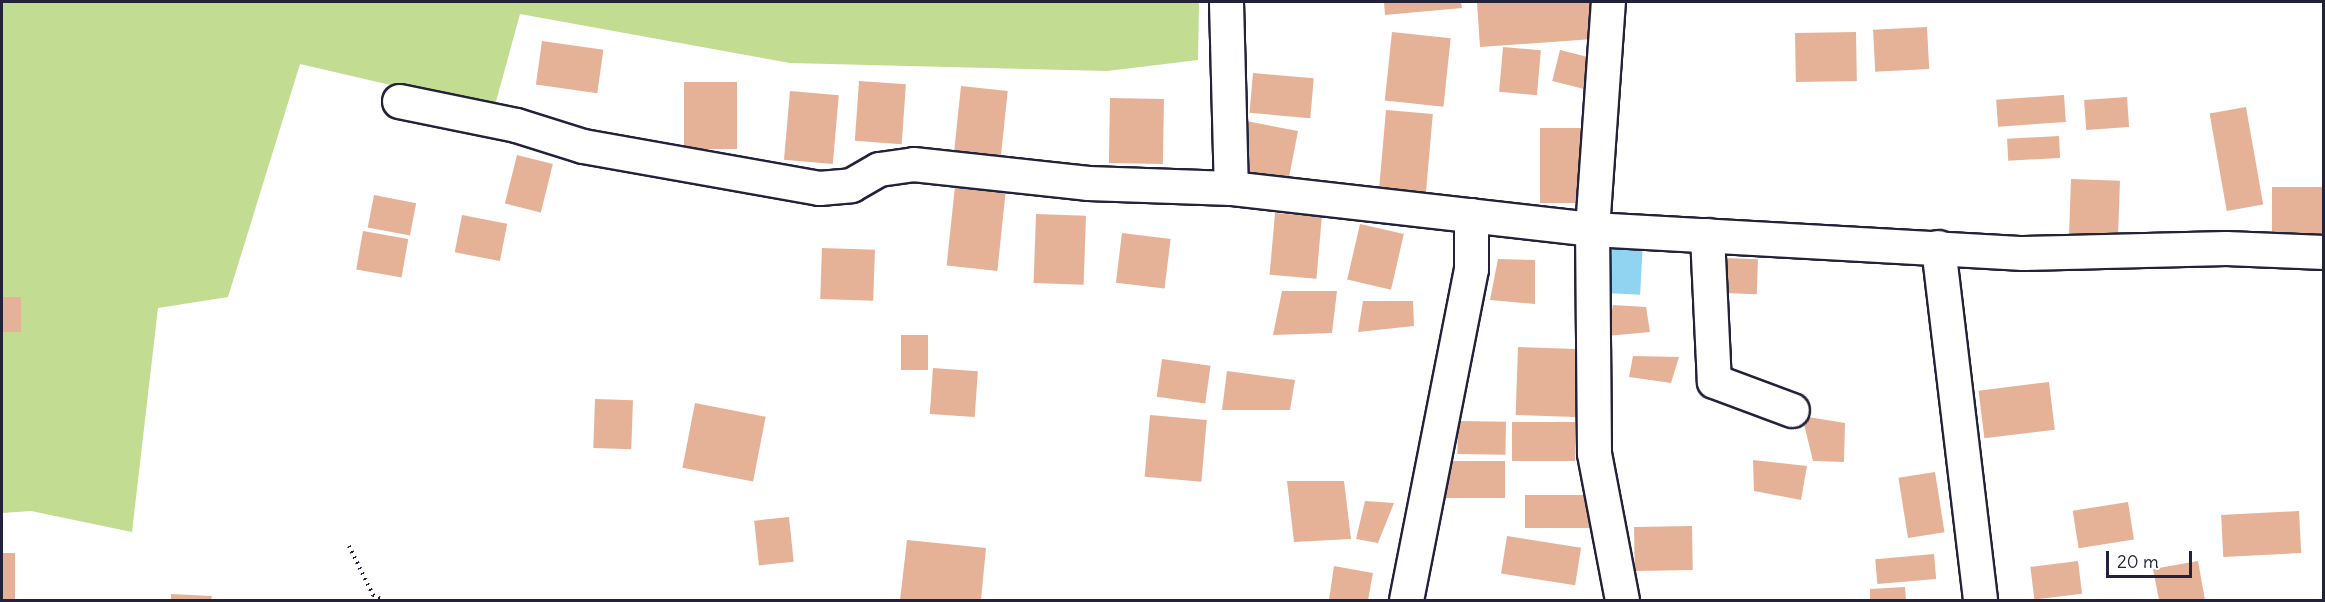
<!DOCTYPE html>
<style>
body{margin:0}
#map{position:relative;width:2325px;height:602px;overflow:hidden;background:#fff;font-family:Delius,sans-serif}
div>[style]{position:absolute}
.green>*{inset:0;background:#c2dc92}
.water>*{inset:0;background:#91d4f2;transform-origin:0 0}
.building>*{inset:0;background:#e5b298;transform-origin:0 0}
.path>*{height:4px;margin-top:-2px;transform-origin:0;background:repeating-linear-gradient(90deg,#22223b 0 1.5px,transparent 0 6px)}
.roads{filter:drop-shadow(2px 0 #22223b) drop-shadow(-2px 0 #22223b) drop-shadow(0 2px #22223b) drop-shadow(0 -2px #22223b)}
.minor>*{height:33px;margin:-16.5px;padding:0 16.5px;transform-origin:16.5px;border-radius:16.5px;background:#fff}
span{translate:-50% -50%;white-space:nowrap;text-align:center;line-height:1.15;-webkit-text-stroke:4.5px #fff;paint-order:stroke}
.frame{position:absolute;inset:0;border:3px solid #22223b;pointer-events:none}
.scale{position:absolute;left:2106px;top:551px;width:86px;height:27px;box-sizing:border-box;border:3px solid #22223b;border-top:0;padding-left:8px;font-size:18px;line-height:21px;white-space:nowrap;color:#22223b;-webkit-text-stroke:4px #fff;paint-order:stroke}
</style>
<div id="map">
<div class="green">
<div style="clip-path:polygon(2px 2px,1199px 2px,1198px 60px,1107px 71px,790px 63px,520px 14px,494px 109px,300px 64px,228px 297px,158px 308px,132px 532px,31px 511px,2px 513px)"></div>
</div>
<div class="water">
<div style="left:1607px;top:239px;width:36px;height:54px;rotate:3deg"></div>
</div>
<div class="building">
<div style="clip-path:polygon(1384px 2px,1461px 2px,1462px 8px,1385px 15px)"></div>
<div style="clip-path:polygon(1477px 2px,1590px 2px,1593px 39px,1480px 47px)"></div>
<div style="left:1927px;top:27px;width:42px;height:54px;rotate:87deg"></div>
<div style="left:1392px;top:32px;width:59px;height:69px;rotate:6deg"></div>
<div style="left:1856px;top:32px;width:49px;height:61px;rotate:89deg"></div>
<div style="left:542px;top:41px;width:62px;height:44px;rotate:8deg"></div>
<div style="left:1503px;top:47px;width:38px;height:45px;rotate:5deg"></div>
<div style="left:1560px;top:50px;width:41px;height:32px;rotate:14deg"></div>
<div style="left:1253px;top:73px;width:61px;height:40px;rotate:5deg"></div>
<div style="left:859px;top:81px;width:47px;height:60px;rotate:4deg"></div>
<div style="left:684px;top:82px;width:53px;height:67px"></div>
<div style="left:961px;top:86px;width:47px;height:65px;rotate:6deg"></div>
<div style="left:790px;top:91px;width:49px;height:69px;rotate:5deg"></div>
<div style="left:2064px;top:95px;width:27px;height:68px;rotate:86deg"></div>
<div style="left:2127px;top:97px;width:30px;height:43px;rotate:86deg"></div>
<div style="left:1110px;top:98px;width:54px;height:65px;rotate:1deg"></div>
<div style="left:2246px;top:107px;width:99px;height:37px;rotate:80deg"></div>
<div style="left:1386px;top:110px;width:47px;height:80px;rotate:5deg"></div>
<div style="left:1246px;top:121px;width:53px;height:52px;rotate:11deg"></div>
<div style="left:1540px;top:128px;width:50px;height:75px"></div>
<div style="left:2059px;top:136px;width:22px;height:52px;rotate:87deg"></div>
<div style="left:517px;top:155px;width:37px;height:50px;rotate:14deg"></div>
<div style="left:2071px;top:179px;width:49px;height:57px;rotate:2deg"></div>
<div style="left:955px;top:186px;width:51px;height:80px;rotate:6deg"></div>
<div style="left:2324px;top:187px;width:56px;height:52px;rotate:90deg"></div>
<div style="left:374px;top:195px;width:43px;height:33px;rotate:11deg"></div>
<div style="left:1275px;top:213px;width:47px;height:62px;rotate:5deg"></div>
<div style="left:1036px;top:214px;width:50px;height:69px;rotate:2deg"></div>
<div style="left:462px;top:215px;width:46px;height:38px;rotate:11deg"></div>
<div style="left:1360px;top:224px;width:45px;height:57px;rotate:13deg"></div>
<div style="left:363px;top:231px;width:46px;height:39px;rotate:10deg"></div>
<div style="left:1122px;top:233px;width:49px;height:50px;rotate:7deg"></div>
<div style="left:822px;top:248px;width:53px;height:51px;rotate:2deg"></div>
<div style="left:1724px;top:258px;width:34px;height:35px;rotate:2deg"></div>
<div style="clip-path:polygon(1498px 259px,1535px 260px,1535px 304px,1490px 300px)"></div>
<div style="clip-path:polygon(1282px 291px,1337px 291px,1332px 333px,1273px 335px)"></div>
<div style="left:2px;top:297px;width:19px;height:35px"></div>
<div style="clip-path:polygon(1363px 301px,1413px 301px,1414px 326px,1358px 332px)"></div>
<div style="clip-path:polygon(1613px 305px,1646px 307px,1650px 332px,1607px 336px)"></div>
<div style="left:901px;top:335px;width:27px;height:35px"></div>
<div style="left:1518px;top:347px;width:66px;height:68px;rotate:2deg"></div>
<div style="clip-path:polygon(1633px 356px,1679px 357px,1671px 383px,1629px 377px)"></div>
<div style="left:1162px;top:359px;width:49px;height:38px;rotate:8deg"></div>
<div style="left:933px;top:368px;width:45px;height:46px;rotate:4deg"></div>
<div style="clip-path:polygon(1227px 371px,1295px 380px,1290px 410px,1222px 410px)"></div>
<div style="left:2049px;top:382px;width:48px;height:71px;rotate:83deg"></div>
<div style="left:595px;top:399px;width:38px;height:49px;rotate:2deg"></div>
<div style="left:695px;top:403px;width:72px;height:66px;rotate:11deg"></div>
<div style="left:1150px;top:415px;width:57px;height:62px;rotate:5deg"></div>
<div style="clip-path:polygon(1802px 416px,1845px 423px,1844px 462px,1813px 461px)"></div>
<div style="left:1458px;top:421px;width:48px;height:33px;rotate:1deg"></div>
<div style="left:1512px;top:422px;width:63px;height:39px"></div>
<div style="clip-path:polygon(1753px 460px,1807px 466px,1801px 500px,1754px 491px)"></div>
<div style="left:1444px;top:461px;width:61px;height:37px"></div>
<div style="left:1935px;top:472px;width:61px;height:37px;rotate:81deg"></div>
<div style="clip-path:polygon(1287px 481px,1344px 481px,1351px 539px,1294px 542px)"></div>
<div style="left:1525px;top:495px;width:64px;height:33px"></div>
<div style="clip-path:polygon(1365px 501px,1394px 503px,1378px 543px,1356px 539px)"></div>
<div style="left:2128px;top:502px;width:38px;height:56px;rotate:81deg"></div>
<div style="left:2299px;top:511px;width:42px;height:78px;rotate:87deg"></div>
<div style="left:789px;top:517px;width:45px;height:35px;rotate:84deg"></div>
<div style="left:1692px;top:526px;width:44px;height:58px;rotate:89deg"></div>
<div style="left:1507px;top:536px;width:75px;height:38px;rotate:9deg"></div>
<div style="clip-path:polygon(907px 540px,986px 548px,981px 600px,900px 600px)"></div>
<div style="left:15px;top:553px;width:47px;height:13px;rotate:90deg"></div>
<div style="left:1934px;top:554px;width:25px;height:59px;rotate:85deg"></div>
<div style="left:2078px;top:561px;width:33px;height:48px;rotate:83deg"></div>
<div style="clip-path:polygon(2198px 561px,2205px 600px,2159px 600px,2153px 569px)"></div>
<div style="clip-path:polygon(1334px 566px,1373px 573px,1368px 600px,1329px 600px)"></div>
<div style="clip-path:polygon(1905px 587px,1906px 600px,1870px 600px,1870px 589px)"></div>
<div style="clip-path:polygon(171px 594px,212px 596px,211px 600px,171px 600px)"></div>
</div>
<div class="path">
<div style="left:349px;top:546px;width:55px;rotate:63.9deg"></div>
<div style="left:373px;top:595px;width:11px;rotate:27deg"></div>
</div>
<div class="roads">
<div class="minor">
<div style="left:1226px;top:2px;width:186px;rotate:88.5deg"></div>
<div style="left:399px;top:101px;width:119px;rotate:11.6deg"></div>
<div style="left:516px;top:125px;width:70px;rotate:17.4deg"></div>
<div style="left:583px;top:146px;width:240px;rotate:10.1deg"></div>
<div style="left:819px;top:188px;width:32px;rotate:-5deg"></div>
<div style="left:851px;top:185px;width:32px;rotate:-30deg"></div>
<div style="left:879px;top:169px;width:34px;rotate:-8deg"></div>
<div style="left:913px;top:164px;width:176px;rotate:6.2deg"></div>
<div style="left:1088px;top:183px;width:143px;rotate:2deg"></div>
<div style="left:1231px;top:188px;width:363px;rotate:6.5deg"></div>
<div style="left:1592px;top:229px;width:228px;rotate:-86deg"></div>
<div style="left:1707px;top:235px;width:146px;rotate:87.3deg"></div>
<div style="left:1714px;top:381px;width:83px;rotate:20.4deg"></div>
<div style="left:1938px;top:247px;width:355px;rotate:83.2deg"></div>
<div style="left:1406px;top:600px;width:337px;rotate:-78.9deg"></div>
<div style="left:1471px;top:269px;width:54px;rotate:-90deg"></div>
<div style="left:1622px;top:600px;width:150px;rotate:-100.8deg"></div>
<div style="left:1594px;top:453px;width:224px;rotate:-90.5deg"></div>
<div style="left:1592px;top:229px;width:432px;rotate:3.2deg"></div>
<div style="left:2023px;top:253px;width:203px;rotate:-1.4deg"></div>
<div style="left:2226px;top:248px;width:98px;rotate:2.3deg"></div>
</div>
</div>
<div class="frame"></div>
<div class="scale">20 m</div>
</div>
